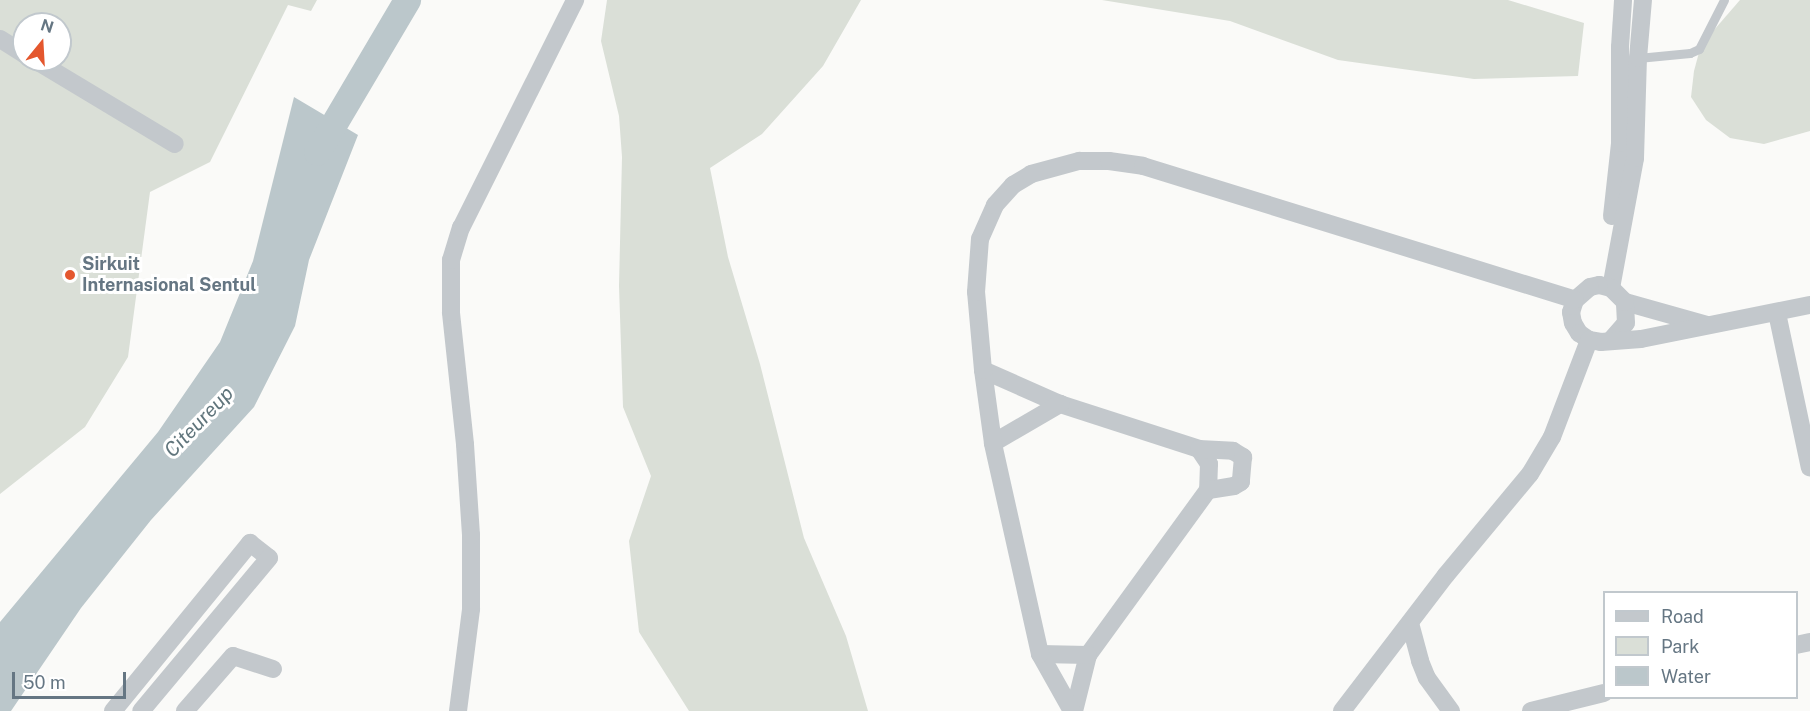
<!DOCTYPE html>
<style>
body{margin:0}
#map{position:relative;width:1810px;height:711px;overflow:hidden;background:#fafaf8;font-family:"Public Sans",sans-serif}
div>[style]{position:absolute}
.green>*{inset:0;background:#dadfd7}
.water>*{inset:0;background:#bbc7cb}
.river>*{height:27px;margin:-13.5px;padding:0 13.5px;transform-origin:13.5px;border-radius:13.5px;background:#bbc7cb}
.lane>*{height:9px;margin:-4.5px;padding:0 4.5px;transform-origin:4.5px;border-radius:4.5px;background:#c3c8cc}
.street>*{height:18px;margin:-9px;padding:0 9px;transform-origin:9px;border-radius:9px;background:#c3c8cc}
.dots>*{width:16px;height:16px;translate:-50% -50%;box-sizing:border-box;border:3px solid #fff;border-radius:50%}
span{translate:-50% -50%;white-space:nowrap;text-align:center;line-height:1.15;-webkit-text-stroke:6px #fff;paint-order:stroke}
.poi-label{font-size:18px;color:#657683;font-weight:700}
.left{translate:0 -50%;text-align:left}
.water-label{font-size:20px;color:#60757c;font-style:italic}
.legend{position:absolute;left:1603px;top:591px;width:195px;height:108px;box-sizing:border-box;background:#fff;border:2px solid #c1c8cd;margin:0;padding:8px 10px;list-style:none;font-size:18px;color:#657683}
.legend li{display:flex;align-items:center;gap:12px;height:30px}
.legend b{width:30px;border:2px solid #c1c8cd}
.north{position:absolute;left:12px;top:12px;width:60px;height:60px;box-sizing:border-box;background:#fff;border:2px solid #c1c8cd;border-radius:50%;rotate:18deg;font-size:16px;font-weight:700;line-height:24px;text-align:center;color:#657683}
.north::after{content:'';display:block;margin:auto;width:21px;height:27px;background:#e4572e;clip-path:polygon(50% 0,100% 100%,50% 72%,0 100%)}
.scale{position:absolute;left:12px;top:672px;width:114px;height:27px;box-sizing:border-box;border:3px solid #657683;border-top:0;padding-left:8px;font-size:18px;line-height:21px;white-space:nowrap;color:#657683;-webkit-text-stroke:4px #fff;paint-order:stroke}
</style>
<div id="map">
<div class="green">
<div style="clip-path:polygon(evenodd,0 0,317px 0,311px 11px,288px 5px,210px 162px,150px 192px,128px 357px,85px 427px,0 494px,0 0,24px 24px,60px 24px,60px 60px,24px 60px,24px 24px)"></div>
<div style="clip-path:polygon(607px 0,861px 0,823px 66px,762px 134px,710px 168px,728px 257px,760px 364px,804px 538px,846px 636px,868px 711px,689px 711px,639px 632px,629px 541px,651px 476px,623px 407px,619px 286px,622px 157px,619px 116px,601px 41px)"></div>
<div style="clip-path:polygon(1102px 0,1508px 0,1584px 23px,1578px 76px,1474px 79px,1338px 60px,1230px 21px)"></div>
<div style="clip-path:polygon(1740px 0,1810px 0,1810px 131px,1764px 144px,1730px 138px,1706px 120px,1691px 97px,1694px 71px,1701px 45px)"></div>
</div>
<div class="water">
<div style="clip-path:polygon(294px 97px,358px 135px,309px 260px,295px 326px,254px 407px,151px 520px,81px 608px,11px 711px,0 711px,0 622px,158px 432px,220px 342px,253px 261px)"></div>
</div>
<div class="river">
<div style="left:317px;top:152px;width:177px;rotate:-59.4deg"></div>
</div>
<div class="lane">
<div style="left:1638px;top:58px;width:52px;rotate:-5.5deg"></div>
<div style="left:1690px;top:53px;width:10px;rotate:-24deg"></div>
<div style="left:1699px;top:49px;width:55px;rotate:-63deg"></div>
</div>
<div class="street">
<div style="left:0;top:39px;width:28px;rotate:32deg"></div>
<div style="left:35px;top:60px;width:163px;rotate:31deg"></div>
<div style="left:1612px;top:216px;width:73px;rotate:-83.7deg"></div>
<div style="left:1620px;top:143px;width:96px;rotate:-90deg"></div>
<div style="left:1620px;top:47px;width:47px;rotate:-86.3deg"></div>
<div style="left:1611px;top:288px;width:132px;rotate:-79.5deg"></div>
<div style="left:1635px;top:158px;width:100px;rotate:-88.3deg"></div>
<div style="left:1638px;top:58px;width:58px;rotate:-85.1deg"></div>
<div style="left:1625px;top:302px;width:85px;rotate:15.7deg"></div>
<div style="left:1777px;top:313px;width:158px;rotate:78deg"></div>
<div style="left:1612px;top:339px;width:21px;rotate:-49deg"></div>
<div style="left:1626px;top:323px;width:21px;rotate:-93deg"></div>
<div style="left:1625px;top:302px;width:20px;rotate:-135deg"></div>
<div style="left:1611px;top:288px;width:12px;rotate:-166deg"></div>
<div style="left:1599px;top:285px;width:9px;rotate:167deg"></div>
<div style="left:1590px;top:287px;width:20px;rotate:139deg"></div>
<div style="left:1575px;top:300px;width:13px;rotate:108deg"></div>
<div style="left:1571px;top:312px;width:11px;rotate:80deg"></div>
<div style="left:1573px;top:323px;width:12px;rotate:59deg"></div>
<div style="left:1579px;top:333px;width:12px;rotate:35deg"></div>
<div style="left:1589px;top:340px;width:12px;rotate:9deg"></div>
<div style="left:1601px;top:342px;width:40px;rotate:-4.3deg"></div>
<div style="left:1641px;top:339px;width:172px;rotate:-11.4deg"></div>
<div style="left:983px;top:370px;width:84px;rotate:23.8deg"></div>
<div style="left:1060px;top:404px;width:146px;rotate:17.9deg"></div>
<div style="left:1199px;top:449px;width:18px;rotate:56deg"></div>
<div style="left:1209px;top:464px;width:26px;rotate:92deg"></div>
<div style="left:1208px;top:490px;width:204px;rotate:126deg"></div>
<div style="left:1088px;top:655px;width:58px;rotate:104deg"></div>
<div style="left:993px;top:443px;width:78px;rotate:-30.2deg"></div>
<div style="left:1199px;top:449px;width:34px;rotate:3deg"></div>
<div style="left:1233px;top:451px;width:12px;rotate:31deg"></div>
<div style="left:1243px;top:457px;width:25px;rotate:95deg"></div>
<div style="left:1241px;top:482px;width:8px;rotate:150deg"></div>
<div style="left:1234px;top:486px;width:26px;rotate:171deg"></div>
<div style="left:1410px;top:623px;width:39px;rotate:75deg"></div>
<div style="left:1420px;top:661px;width:18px;rotate:68deg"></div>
<div style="left:1427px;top:678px;width:41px;rotate:54deg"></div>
<div style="left:1796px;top:645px;width:14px;rotate:-12deg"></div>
<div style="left:1040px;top:654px;width:48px;rotate:1.2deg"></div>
<div style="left:113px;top:711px;width:217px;rotate:-50.8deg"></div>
<div style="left:250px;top:543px;width:24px;rotate:38deg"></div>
<div style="left:269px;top:558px;width:199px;rotate:129.9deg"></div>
<div style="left:185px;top:711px;width:73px;rotate:-48.9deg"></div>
<div style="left:233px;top:656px;width:42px;rotate:18deg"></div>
<div style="left:458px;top:711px;width:103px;rotate:-82.7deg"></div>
<div style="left:471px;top:609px;width:74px;rotate:-90deg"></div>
<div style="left:471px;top:535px;width:91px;rotate:-93.8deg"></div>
<div style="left:465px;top:444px;width:133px;rotate:-96.1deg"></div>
<div style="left:451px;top:312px;width:52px;rotate:-90deg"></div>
<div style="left:451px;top:260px;width:34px;rotate:-73deg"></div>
<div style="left:461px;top:228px;width:255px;rotate:-63.4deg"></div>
<div style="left:1072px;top:711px;width:65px;rotate:-119.3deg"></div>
<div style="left:1040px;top:654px;width:216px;rotate:-102.6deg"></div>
<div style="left:993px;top:443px;width:74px;rotate:-97.8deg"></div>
<div style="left:983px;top:370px;width:78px;rotate:-95.1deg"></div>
<div style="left:976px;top:292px;width:53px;rotate:-85.7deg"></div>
<div style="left:980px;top:239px;width:37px;rotate:-66deg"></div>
<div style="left:995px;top:205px;width:27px;rotate:-48deg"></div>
<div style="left:1013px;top:185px;width:21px;rotate:-31deg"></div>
<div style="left:1031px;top:174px;width:50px;rotate:-15.2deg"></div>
<div style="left:1079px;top:161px;width:30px"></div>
<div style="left:1109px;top:161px;width:34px;rotate:8deg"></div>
<div style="left:1143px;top:166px;width:452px;rotate:17.2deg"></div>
<div style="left:1342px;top:711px;width:171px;rotate:-52.6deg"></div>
<div style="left:1446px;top:575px;width:131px;rotate:-50.3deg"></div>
<div style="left:1530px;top:474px;width:43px;rotate:-59.3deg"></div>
<div style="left:1552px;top:437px;width:104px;rotate:-69.1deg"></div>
<div style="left:1531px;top:711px;width:75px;rotate:-13.9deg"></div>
</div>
<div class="dots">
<div style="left:70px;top:275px;background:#e4572e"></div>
</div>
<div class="poi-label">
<span class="left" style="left:82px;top:275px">Sirkuit<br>Internasional Sentul</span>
</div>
<div class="water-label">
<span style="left:199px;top:422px;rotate:-46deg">Citeureup</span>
</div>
<ul class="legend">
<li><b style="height:8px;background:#c3c8cc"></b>Road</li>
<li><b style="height:16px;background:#dadfd7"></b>Park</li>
<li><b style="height:16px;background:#bbc7cb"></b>Water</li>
</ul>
<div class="north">N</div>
<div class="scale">50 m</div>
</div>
